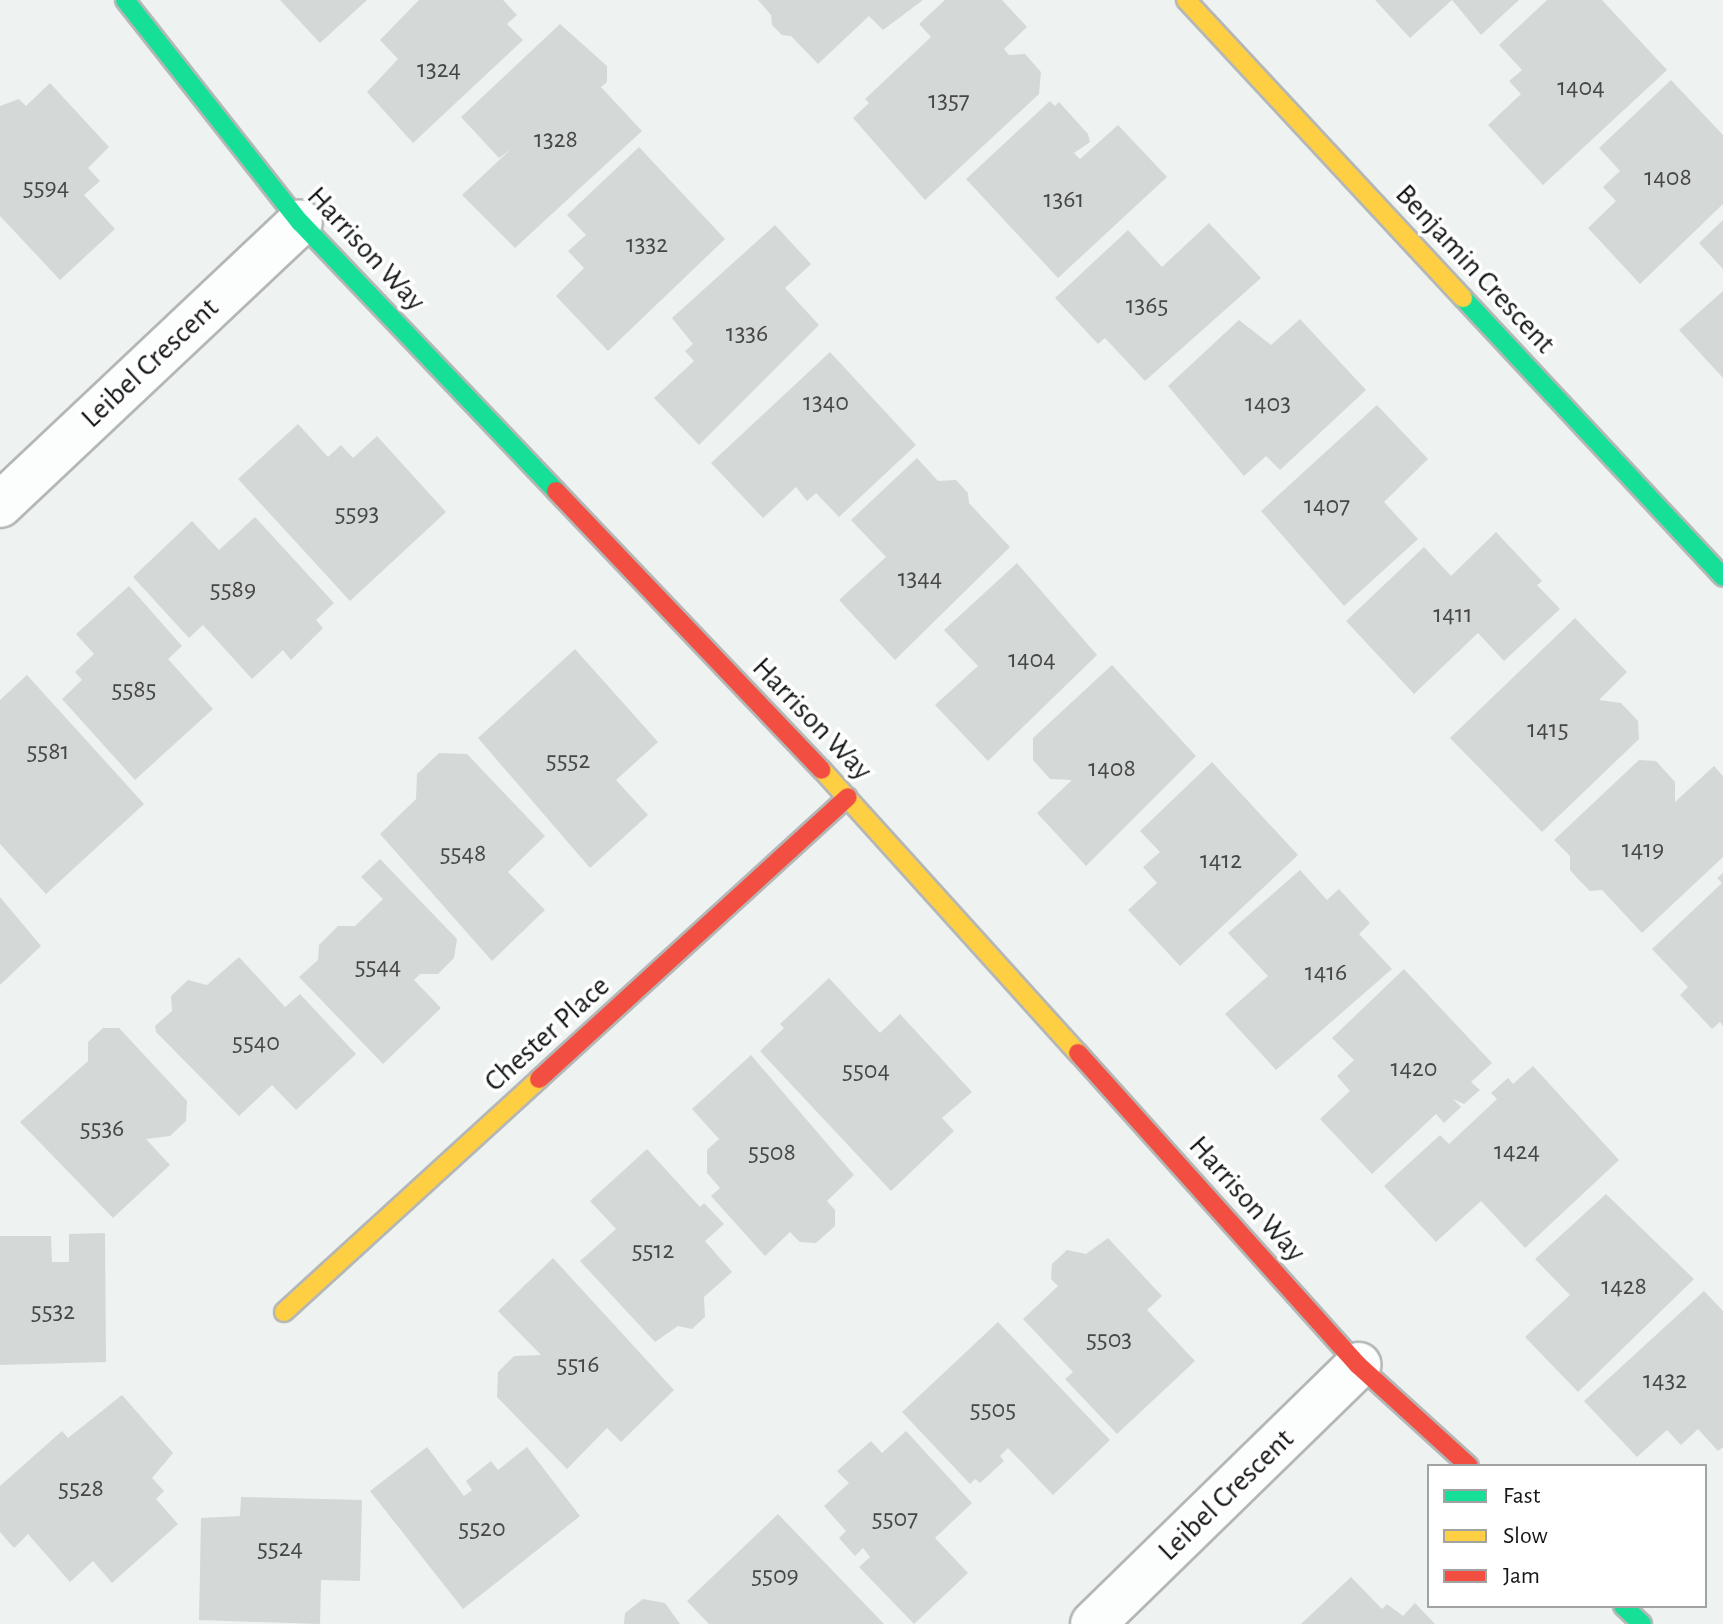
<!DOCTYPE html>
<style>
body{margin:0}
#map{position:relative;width:1723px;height:1624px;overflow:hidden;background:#eef3f1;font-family:"Alegreya Sans",sans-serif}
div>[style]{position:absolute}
.building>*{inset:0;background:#d4d8d6}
.roads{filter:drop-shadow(2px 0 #b4b7b6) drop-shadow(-2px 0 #b4b7b6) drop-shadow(0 2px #b4b7b6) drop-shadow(0 -2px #b4b7b6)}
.street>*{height:44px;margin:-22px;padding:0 22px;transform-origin:22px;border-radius:22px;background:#fcfdfd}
.fast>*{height:18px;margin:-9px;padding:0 9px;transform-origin:9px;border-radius:9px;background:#16e098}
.slow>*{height:18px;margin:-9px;padding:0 9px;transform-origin:9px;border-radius:9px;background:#ffcf43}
.jam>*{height:18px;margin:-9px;padding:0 9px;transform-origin:9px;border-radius:9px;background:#f24e42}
span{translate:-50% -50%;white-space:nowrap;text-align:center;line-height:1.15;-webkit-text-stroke:7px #fff;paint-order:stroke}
.number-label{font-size:26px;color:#454847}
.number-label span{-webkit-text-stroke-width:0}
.street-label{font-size:30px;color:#151817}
.legend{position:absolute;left:1427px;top:1464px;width:280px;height:144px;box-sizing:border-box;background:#fff;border:2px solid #a1a3a2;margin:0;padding:10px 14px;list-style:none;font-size:24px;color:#151817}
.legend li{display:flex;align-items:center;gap:16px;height:40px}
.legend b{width:40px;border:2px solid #a1a3a2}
</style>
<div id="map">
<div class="building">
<div style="clip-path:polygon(280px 0,367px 0,320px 43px)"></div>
<div style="clip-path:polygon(419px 0,503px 0,517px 15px,507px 24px,523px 40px,413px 143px,367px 92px,398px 59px,380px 40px)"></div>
<div style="clip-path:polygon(758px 0,923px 0,883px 30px,869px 16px,818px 64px,791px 36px,782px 35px,772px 25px,771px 15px)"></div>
<div style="clip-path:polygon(945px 0,1002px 0,1027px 27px,1004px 49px,1009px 55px,1025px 54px,1041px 72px,1039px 94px,925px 200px,853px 118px,869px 103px,865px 99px,931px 37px,919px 24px)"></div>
<div style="clip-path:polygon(1375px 0,1519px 0,1481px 35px,1452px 0,1410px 38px)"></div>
<div style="clip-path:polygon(1547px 0,1602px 0,1667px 70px,1543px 185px,1488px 125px,1521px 94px,1509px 81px,1522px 70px,1499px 45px)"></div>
<div style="clip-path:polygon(560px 24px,607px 66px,607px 82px,601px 87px,642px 131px,515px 248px,462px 195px,511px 149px,499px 158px,461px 117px)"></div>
<div style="clip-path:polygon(1671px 80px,1723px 135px,1723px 204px,1640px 284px,1588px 228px,1616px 201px,1603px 187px,1620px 171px,1599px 148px)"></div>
<div style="clip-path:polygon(50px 83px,109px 147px,88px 168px,100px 181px,84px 195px,115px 229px,60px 280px,0 216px,0 106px,19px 99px,26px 106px)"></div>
<div style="clip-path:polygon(1050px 101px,1055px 106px,1059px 102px,1088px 134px,1090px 142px,1074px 153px,1080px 159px,1118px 125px,1167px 177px,1058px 278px,966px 179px)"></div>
<div style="clip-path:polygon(639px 147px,725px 239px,608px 351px,556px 296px,584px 268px,568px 251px,586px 235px,567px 215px)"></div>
<div style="clip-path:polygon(1723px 220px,1723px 269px,1699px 243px)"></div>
<div style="clip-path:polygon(1209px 223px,1261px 278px,1145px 381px,1105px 338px,1098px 344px,1055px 298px,1128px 230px,1162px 267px)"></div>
<div style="clip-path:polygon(775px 225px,811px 264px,785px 288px,819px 325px,699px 445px,654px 398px,694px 361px,685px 351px,693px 344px,672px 318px)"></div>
<div style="clip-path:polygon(1723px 291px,1723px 378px,1679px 330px)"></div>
<div style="clip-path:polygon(1300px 319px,1366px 390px,1280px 470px,1266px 456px,1244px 476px,1168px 386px,1239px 320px,1271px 345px)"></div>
<div style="clip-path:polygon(830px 352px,916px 445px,839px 517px,816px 493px,807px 501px,796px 487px,763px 518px,711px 463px)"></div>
<div style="clip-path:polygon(1377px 405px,1428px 459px,1384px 502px,1418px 539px,1344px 606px,1261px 511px)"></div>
<div style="clip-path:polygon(298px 424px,328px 457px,341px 445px,353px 458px,377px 436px,446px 512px,350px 601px,238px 479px)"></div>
<div style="clip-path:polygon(917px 458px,938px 481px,956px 480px,968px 493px,969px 503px,1010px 547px,895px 660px,839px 600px,886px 557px,851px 520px)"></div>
<div style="clip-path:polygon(255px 517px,334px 603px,316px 620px,323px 628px,291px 660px,283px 650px,252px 679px,203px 625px,189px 638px,133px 577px,192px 521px,219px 550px)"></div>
<div style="clip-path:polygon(1496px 532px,1542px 581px,1537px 585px,1560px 609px,1504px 661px,1478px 633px,1414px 694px,1346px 621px,1424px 547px,1451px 576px)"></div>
<div style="clip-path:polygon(1017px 563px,1097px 655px,988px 761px,935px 705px,978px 666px,944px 630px)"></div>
<div style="clip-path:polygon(129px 586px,182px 646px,168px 659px,213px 709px,135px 780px,62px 699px,82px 680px,75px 672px,94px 654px,76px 634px)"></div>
<div style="clip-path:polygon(1575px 618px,1627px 672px,1599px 700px,1621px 703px,1638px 721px,1639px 739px,1542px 832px,1450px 738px)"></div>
<div style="clip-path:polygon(575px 649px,658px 742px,616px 780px,648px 815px,590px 868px,478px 738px)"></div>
<div style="clip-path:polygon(1112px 665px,1196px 756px,1086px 866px,1037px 813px,1072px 780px,1050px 779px,1033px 760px,1033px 738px)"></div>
<div style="clip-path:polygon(27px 675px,144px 804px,46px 894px,0 844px,0 700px)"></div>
<div style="clip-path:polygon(439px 753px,467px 754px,545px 836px,508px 872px,545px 910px,492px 961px,380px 834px,416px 799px,417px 774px)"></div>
<div style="clip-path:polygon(1639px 760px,1656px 761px,1675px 782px,1675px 802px,1714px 766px,1723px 776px,1723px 857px,1642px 933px,1602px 890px,1590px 891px,1578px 879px,1570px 870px,1570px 856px,1554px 840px)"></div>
<div style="clip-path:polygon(1212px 762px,1298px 855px,1180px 966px,1128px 910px,1157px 883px,1143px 867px,1160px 852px,1140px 831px)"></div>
<div style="clip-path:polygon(380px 859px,457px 939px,454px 958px,438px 974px,420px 974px,414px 980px,441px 1008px,383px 1064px,299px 977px,318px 960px,319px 945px,338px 926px,355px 926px,383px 899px,361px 877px)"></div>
<div style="clip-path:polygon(1300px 870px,1327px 900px,1339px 889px,1370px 923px,1359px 934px,1392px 969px,1276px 1070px,1225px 1014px,1268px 976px,1228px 933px)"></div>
<div style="clip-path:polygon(1723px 873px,1723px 1026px,1720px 1022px,1712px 1029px,1680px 995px,1688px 987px,1652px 949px,1722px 883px,1717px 878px)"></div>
<div style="clip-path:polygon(0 897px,41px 946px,0 985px)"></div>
<div style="clip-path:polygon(239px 957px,285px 1007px,300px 994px,356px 1054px,296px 1110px,272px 1085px,239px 1116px,156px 1032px,155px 1026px,172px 1011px,171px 996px,188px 980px,207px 985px)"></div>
<div style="clip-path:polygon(1404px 969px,1492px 1063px,1471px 1082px,1480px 1090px,1464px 1104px,1453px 1099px,1461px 1107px,1444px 1123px,1436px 1114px,1372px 1174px,1320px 1119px,1350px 1091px,1337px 1076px,1354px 1060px,1332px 1038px)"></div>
<div style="clip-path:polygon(829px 978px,880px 1033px,900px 1014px,972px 1092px,942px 1118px,954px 1131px,891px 1191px,760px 1051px,784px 1028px,780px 1024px)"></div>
<div style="clip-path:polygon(103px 1028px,119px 1028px,187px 1101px,186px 1121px,170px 1136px,146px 1139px,170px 1165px,113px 1218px,20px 1122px,88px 1061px,88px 1042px)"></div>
<div style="clip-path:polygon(751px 1055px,854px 1175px,827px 1201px,835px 1210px,835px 1226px,816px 1243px,800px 1242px,790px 1232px,765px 1256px,711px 1196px,720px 1188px,707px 1173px,707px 1150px,719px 1139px,692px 1109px)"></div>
<div style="clip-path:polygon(1533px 1066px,1619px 1160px,1525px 1248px,1481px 1201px,1436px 1242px,1384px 1186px,1440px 1135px,1449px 1144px,1497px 1099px,1491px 1093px,1508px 1078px,1513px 1084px)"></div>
<div style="clip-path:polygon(647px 1149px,700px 1207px,704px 1203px,724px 1224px,705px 1241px,732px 1272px,704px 1297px,705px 1317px,692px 1329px,678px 1326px,655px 1342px,580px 1261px,616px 1229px,590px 1201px)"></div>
<div style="clip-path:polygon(1606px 1194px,1694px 1279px,1578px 1392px,1525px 1337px,1570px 1295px,1535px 1259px)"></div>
<div style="clip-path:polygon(105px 1233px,106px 1362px,0 1365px,0 1236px,51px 1236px,52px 1262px,69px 1262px,69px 1234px)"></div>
<div style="clip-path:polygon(1108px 1238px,1162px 1296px,1147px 1310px,1195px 1361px,1117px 1434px,1065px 1379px,1073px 1372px,1023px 1319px,1058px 1286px,1051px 1279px,1052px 1264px,1067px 1250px,1086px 1254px)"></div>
<div style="clip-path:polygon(553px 1258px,674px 1390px,621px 1442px,607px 1428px,567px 1469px,497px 1397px,498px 1372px,514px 1356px,541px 1355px,498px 1311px)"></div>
<div style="clip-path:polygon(1704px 1291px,1723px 1311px,1723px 1447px,1718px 1451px,1698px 1429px,1681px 1445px,1667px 1430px,1637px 1457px,1584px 1401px)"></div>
<div style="clip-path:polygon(998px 1322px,1110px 1440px,1053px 1495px,1008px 1448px,1000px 1456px,1004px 1461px,980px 1483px,975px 1479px,970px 1484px,902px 1412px)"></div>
<div style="clip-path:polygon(122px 1395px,173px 1453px,152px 1478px,164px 1491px,156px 1499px,178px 1524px,112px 1583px,93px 1561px,70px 1582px,28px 1534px,14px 1548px,0 1532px,0 1486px,62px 1431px,68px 1438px)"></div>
<div style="clip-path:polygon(906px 1431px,972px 1503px,935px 1538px,968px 1573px,914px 1624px,859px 1567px,870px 1557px,863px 1548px,855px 1556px,839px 1538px,846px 1531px,824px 1506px,849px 1483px,837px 1471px,871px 1441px,882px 1453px)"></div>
<div style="clip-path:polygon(427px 1447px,464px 1496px,472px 1490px,466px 1481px,491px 1461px,498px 1470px,527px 1447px,580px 1516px,463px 1609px,370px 1491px)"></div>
<div style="clip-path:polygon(241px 1497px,362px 1500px,360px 1581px,321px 1580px,320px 1624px,199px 1620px,201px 1518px,240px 1516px)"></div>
<div style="clip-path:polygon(778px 1514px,884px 1624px,709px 1624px,687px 1601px)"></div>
<div style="clip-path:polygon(1351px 1577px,1382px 1609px,1387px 1604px,1403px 1616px,1415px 1603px,1435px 1624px,1301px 1624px)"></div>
<div style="clip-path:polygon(643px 1599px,665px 1603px,680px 1624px,624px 1624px,625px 1613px)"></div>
</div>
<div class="roads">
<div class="street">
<div style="left:0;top:505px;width:412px;rotate:-43.3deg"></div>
<div style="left:1093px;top:1624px;width:371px;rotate:-44.3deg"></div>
</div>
<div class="fast">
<div style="left:125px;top:0;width:283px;rotate:51.8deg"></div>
<div style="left:300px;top:222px;width:371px;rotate:46.4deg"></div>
<div style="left:1463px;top:298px;width:381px;rotate:47deg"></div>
<div style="left:1623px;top:1606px;width:26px;rotate:43deg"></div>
</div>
<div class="slow">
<div style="left:1186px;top:0;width:407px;rotate:47.1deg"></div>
<div style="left:822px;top:770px;width:382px;rotate:47.9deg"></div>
<div style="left:284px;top:1312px;width:345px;rotate:-42.4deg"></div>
</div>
<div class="jam">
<div style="left:556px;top:491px;width:385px;rotate:46.4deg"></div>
<div style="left:1078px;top:1053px;width:419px;rotate:48.1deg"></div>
<div style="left:1358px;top:1365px;width:150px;rotate:42.3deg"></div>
<div style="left:539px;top:1079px;width:418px;rotate:-42.4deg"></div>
</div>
</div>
<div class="number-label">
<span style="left:439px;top:70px">1324</span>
<span style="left:1581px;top:88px">1404</span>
<span style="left:949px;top:101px">1357</span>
<span style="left:556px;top:140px">1328</span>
<span style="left:1668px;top:178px">1408</span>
<span style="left:46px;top:188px">5594</span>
<span style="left:1064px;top:200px">1361</span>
<span style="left:647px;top:245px">1332</span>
<span style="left:1147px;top:306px">1365</span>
<span style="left:747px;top:334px">1336</span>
<span style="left:826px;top:403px">1340</span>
<span style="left:1268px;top:404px">1403</span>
<span style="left:1327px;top:506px">1407</span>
<span style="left:357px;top:514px">5593</span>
<span style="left:920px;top:579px">1344</span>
<span style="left:233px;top:590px">5589</span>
<span style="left:1453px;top:615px">1411</span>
<span style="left:1032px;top:660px">1404</span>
<span style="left:134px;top:690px">5585</span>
<span style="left:1548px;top:730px">1415</span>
<span style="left:48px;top:752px">5581</span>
<span style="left:568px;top:761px">5552</span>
<span style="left:1112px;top:769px">1408</span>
<span style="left:1643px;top:850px">1419</span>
<span style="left:463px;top:854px">5548</span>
<span style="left:1221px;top:861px">1412</span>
<span style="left:378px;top:967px">5544</span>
<span style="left:1326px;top:973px">1416</span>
<span style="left:256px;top:1043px">5540</span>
<span style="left:1414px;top:1069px">1420</span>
<span style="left:866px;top:1071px">5504</span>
<span style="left:102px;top:1129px">5536</span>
<span style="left:1517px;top:1152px">1424</span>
<span style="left:772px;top:1153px">5508</span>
<span style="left:653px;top:1251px">5512</span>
<span style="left:1624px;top:1287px">1428</span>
<span style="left:53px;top:1312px">5532</span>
<span style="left:1109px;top:1340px">5503</span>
<span style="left:578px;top:1365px">5516</span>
<span style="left:1665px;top:1381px">1432</span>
<span style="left:993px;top:1410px">5505</span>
<span style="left:81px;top:1489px">5528</span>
<span style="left:895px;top:1519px">5507</span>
<span style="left:482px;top:1529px">5520</span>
<span style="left:280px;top:1549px">5524</span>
<span style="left:775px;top:1576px">5509</span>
</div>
<div class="street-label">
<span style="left:366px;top:249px;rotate:47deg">Harrison Way</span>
<span style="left:1475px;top:269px;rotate:47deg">Benjamin Crescent</span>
<span style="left:150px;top:363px;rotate:-43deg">Leibel Crescent</span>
<span style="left:812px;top:719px;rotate:46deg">Harrison Way</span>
<span style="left:547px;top:1034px;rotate:-42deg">Chester Place</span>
<span style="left:1247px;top:1199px;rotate:48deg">Harrison Way</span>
<span style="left:1226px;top:1495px;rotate:-44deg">Leibel Crescent</span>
</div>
<ul class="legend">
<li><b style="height:10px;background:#16e098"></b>Fast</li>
<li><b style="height:10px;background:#ffcf43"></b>Slow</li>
<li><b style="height:10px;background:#f24e42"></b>Jam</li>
</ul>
</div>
